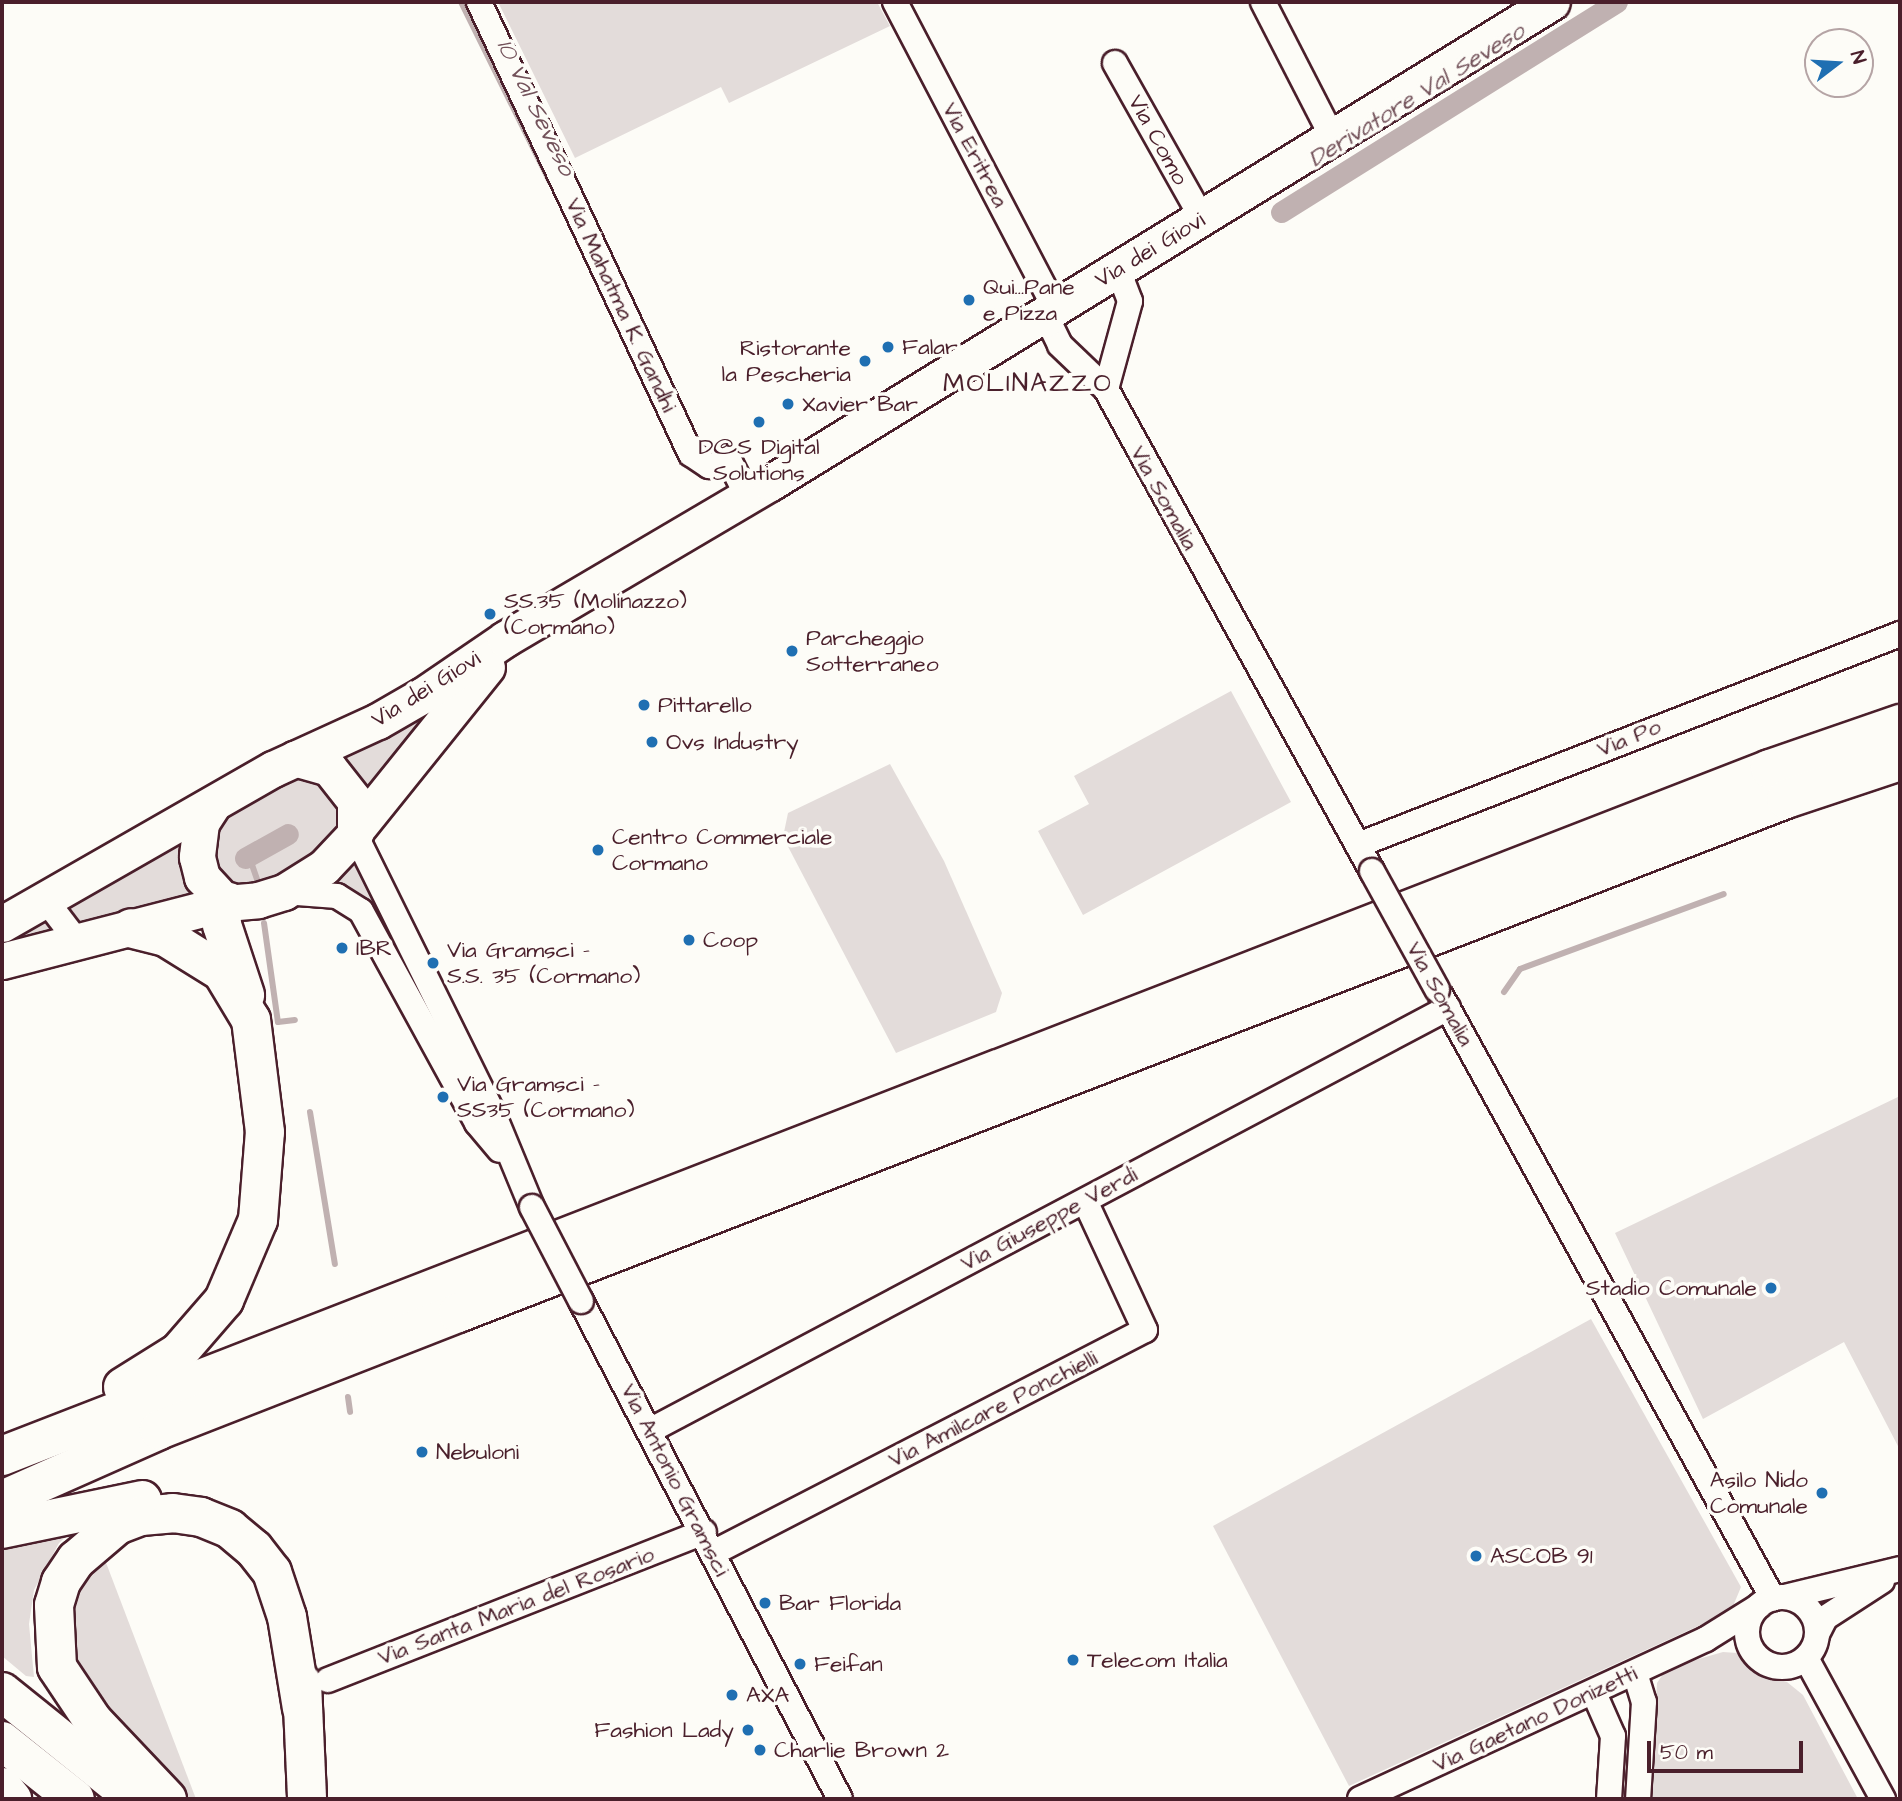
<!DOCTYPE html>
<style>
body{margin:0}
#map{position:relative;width:1902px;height:1801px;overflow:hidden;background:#fdfcf7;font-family:"Architects Daughter",sans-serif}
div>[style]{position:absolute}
.green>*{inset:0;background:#e3dcda}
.stream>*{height:6px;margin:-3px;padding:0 3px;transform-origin:3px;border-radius:3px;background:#c0b1b1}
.canal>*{height:21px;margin:-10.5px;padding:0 10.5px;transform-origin:10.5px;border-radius:10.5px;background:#c0b1b1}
.roads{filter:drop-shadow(2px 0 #4a1f2b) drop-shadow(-2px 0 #4a1f2b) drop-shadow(0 2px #4a1f2b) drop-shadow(0 -2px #4a1f2b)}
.street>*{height:24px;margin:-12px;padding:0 12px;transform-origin:12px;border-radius:12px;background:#fdfcf7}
.street>.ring{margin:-12px;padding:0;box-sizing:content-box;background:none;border:24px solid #fdfcf7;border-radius:50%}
.secondary>*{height:35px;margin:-17.5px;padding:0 17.5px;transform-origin:17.5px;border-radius:17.5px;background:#fdfcf7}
.highway>*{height:38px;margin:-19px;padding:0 19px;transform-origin:19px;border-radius:19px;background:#fdfcf7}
.bridges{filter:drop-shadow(2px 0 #4a1f2b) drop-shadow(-2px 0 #4a1f2b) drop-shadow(0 2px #4a1f2b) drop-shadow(0 -2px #4a1f2b)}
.street-bridge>*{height:24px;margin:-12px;padding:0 12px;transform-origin:12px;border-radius:12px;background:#fdfcf7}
.dots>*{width:19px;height:19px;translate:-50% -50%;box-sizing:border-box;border:4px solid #fdfcf7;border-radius:50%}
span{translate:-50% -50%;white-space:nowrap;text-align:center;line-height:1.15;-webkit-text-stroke:7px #fdfcf7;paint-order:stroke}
.street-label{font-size:23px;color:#4a1f2b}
.poi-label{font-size:23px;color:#4a1f2b}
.left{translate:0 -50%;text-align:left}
.right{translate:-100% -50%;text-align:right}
.water-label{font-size:24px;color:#73525a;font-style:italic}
.quarter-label{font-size:26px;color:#4a1f2b;letter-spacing:2px}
.frame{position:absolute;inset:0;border:4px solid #4a1f2b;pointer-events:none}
.north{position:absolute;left:1804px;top:28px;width:70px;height:70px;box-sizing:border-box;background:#fdfcf7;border:2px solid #b5a4a5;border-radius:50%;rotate:73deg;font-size:19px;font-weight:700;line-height:28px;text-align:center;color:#4a1f2b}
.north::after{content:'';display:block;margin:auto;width:24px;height:32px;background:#1f6fb2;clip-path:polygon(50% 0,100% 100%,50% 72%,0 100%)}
.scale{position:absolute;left:1647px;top:1741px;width:156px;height:32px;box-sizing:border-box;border:4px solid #4a1f2b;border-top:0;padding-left:9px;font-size:21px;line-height:24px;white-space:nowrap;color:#4a1f2b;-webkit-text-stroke:5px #fdfcf7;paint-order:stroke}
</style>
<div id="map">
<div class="green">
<div style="clip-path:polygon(498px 2px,877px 2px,890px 26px,729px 103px,721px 87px,575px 158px)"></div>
<div style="clip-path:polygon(1231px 691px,1291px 802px,1083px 915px,1038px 831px,1089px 804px,1074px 776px)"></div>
<div style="clip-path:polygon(435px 707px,369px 804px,332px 751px)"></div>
<div style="clip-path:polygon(890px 764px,944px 861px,1002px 993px,996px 1012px,896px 1053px,783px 837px,788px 813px)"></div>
<div style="clip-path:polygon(304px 775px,320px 778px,342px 803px,342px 831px,293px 872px,243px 887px,231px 883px,213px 859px,219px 825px,281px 780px)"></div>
<div style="clip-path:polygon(181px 834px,181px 854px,198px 899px,6px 946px,2px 938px)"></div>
<div style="clip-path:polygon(356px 858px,413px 974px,409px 977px,366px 897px,346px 884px,330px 882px)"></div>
<div style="clip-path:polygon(1900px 1096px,1900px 1450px,1844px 1342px,1703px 1419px,1615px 1233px)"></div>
<div style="clip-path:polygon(1591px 1319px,1741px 1587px,1731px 1611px,1349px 1786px,1213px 1526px)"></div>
<div style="clip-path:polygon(80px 1524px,59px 1543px,34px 1590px,29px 1624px,34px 1677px,26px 1676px,2px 1656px,2px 1539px)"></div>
<div style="clip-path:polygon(97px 1539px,196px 1799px,188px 1799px,88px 1717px,55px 1601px)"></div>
<div style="clip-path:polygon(1723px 1652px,1737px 1653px,1752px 1672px,1787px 1682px,1803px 1695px,1858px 1799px,1651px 1799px,1657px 1683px,1667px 1668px)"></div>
</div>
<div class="stream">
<div style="left:461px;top:2px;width:201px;rotate:63.7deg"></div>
<div style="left:249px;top:856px;width:28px;rotate:71deg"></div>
<div style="left:264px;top:923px;width:100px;rotate:82deg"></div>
<div style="left:278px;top:1022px;width:17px;rotate:-7deg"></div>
<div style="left:1504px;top:992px;width:28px;rotate:-55deg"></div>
<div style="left:1520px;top:969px;width:217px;rotate:-20.2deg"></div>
<div style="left:310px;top:1112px;width:154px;rotate:80.7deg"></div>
<div style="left:348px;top:1397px;width:15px;rotate:82deg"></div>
</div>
<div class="canal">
<div style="left:1281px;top:212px;width:396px;rotate:-32deg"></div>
<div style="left:245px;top:858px;width:49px;rotate:-29.2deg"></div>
</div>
<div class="roads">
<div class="street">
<div style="left:479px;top:2px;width:499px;rotate:64.9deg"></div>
<div style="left:691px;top:454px;width:22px;rotate:34deg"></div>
<div style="left:709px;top:466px;width:22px;rotate:-5deg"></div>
<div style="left:731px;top:464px;width:36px;rotate:63deg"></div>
<div style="left:895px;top:2px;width:345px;rotate:62.4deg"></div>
<div style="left:1263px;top:2px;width:151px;rotate:62.8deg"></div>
<div style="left:1115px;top:63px;width:178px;rotate:60.7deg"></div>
<div style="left:1045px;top:314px;width:34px;rotate:64deg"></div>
<div style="left:1060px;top:345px;width:64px;rotate:43.7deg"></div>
<div style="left:1106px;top:389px;width:551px;rotate:61.11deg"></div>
<div style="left:1106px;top:389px;width:91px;rotate:-74.7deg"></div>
<div style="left:1130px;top:301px;width:33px;rotate:-111deg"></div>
<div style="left:355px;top:834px;width:311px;rotate:63.7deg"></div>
<div style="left:493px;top:1113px;width:102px;rotate:67.5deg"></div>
<div style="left:1358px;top:845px;width:582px;rotate:-21.27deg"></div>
<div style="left:284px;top:892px;width:53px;rotate:4.3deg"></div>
<div style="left:337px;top:896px;width:28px;rotate:32deg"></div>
<div style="left:361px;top:911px;width:242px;rotate:61.3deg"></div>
<div style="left:477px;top:1123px;width:35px;rotate:50deg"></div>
<div style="left:45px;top:899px;width:53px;rotate:52.7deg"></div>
<div style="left:1441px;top:996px;width:688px;rotate:61.16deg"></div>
<div style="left:581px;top:1301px;width:561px;rotate:62.52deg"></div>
<div style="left:651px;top:1430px;width:902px;rotate:-27.9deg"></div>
<div style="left:713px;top:1553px;width:486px;rotate:-27.3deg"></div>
<div style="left:1145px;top:1330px;width:142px;rotate:-114.9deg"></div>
<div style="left:1785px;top:1597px;width:118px;rotate:-13.7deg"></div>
<div class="ring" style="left:1747px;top:1597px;width:46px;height:46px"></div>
<div style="left:1817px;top:1634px;width:18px;rotate:-63deg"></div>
<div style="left:1825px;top:1618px;width:68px;rotate:-33deg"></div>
<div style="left:1806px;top:1658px;width:161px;rotate:61.4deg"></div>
<div style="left:1635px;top:1673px;width:30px;rotate:73deg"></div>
<div style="left:1644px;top:1702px;width:97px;rotate:93.5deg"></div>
<div style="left:328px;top:1680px;width:404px;rotate:-21.5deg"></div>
<div style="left:1594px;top:1693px;width:47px;rotate:66.2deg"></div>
<div style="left:1613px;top:1736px;width:63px;rotate:93.6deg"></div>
<div style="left:1360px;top:1799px;width:381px;rotate:-24.8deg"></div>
<div style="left:1706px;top:1639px;width:62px;rotate:-31.9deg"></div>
</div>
<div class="secondary">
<div style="left:212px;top:806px;width:20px;rotate:123deg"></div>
<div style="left:201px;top:823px;width:34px;rotate:97deg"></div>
<div style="left:197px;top:857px;width:21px;rotate:76deg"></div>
<div style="left:202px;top:877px;width:35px;rotate:47deg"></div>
<div style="left:356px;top:830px;width:209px;rotate:-51.2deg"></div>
<div style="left:2px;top:924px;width:312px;rotate:-29.8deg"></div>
<div style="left:273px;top:769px;width:115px;rotate:-24.6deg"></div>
<div style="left:378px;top:721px;width:52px;rotate:-30deg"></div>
<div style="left:423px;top:695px;width:99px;rotate:-34.3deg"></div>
<div style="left:505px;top:639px;width:308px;rotate:-30.5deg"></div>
<div style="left:770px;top:483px;width:918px;rotate:-31.6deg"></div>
<div style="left:2px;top:961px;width:231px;rotate:-14.5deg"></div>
<div style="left:226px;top:903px;width:32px;rotate:-5deg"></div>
<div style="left:258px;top:900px;width:27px;rotate:-17deg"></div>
<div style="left:284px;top:892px;width:47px;rotate:-32deg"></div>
<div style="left:324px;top:867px;width:45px;rotate:-46.8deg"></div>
<div style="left:355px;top:834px;width:33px;rotate:-90deg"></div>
<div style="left:355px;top:801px;width:42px;rotate:-128.2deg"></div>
<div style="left:329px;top:768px;width:35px;rotate:-164deg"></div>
</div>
<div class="highway">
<div style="left:229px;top:902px;width:15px;rotate:122deg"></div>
<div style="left:221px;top:915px;width:10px;rotate:84deg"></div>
<div style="left:222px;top:925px;width:74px;rotate:71.8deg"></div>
<div style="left:123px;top:1387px;width:66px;rotate:-32deg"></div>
<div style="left:179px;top:1352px;width:69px;rotate:-49.1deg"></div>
<div style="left:224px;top:1300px;width:87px;rotate:-67deg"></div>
<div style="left:258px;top:1220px;width:88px;rotate:-85.5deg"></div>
<div style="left:265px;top:1132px;width:113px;rotate:-97.1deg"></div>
<div style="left:251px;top:1020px;width:56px;rotate:-121.1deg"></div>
<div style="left:222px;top:972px;width:66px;rotate:-148deg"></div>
<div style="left:166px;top:937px;width:36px;rotate:-166deg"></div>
<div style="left:2px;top:1456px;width:1897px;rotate:-21.23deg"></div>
<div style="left:1770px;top:769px;width:138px;rotate:-19.1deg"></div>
<div style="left:2px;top:1500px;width:172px;rotate:-24deg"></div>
<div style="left:159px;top:1430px;width:321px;rotate:-21.4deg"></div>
<div style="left:458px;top:1313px;width:1424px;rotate:-21.16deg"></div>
<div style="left:1786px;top:799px;width:120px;rotate:-18.4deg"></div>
<div style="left:2px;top:1529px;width:143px;rotate:-11.7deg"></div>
<div style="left:302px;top:1683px;width:116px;rotate:87.5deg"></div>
<div style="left:2px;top:1692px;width:171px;rotate:38.8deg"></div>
<div style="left:2px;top:1741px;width:93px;rotate:38.5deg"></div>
<div style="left:2px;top:1787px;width:16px;rotate:50deg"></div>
<div style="left:167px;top:1799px;width:108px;rotate:-133.5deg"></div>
<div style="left:93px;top:1721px;width:65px;rotate:-123.7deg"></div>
<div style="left:57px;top:1667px;width:62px;rotate:-92.8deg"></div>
<div style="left:54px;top:1605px;width:24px;rotate:-73deg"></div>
<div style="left:61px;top:1582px;width:27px;rotate:-56deg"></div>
<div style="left:76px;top:1560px;width:54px;rotate:-40.5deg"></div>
<div style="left:117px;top:1525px;width:26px;rotate:-21deg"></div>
<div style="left:141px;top:1516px;width:32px;rotate:-5deg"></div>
<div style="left:173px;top:1513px;width:28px;rotate:8deg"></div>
<div style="left:201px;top:1517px;width:31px;rotate:22deg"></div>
<div style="left:230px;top:1529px;width:31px;rotate:40deg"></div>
<div style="left:254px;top:1549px;width:29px;rotate:52deg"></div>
<div style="left:272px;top:1572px;width:47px;rotate:71.6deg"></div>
<div style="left:287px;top:1617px;width:93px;rotate:80.7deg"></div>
</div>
</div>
<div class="bridges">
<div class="street-bridge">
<div style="left:1372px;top:871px;width:135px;rotate:61.2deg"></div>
<div style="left:532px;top:1207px;width:106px;rotate:62.5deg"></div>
</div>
</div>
<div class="dots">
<div style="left:969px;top:300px;background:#1f6fb2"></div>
<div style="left:888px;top:347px;background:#1f6fb2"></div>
<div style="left:865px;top:361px;background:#1f6fb2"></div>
<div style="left:788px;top:404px;background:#1f6fb2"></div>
<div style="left:759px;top:422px;background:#1f6fb2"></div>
<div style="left:490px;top:614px;background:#1f6fb2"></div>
<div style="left:792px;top:651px;background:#1f6fb2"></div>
<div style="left:644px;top:705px;background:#1f6fb2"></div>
<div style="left:652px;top:742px;background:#1f6fb2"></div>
<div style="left:598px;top:850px;background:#1f6fb2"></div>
<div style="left:689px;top:940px;background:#1f6fb2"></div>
<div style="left:342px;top:948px;background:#1f6fb2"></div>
<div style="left:433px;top:963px;background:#1f6fb2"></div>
<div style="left:443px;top:1097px;background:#1f6fb2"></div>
<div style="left:1771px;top:1288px;background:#1f6fb2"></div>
<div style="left:422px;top:1452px;background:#1f6fb2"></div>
<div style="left:1822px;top:1493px;background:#1f6fb2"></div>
<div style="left:1476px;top:1556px;background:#1f6fb2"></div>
<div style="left:765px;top:1603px;background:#1f6fb2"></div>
<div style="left:1073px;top:1660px;background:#1f6fb2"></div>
<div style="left:800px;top:1664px;background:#1f6fb2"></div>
<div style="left:732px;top:1695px;background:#1f6fb2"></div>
<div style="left:748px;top:1730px;background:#1f6fb2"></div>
<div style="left:760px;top:1750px;background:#1f6fb2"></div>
</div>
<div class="street-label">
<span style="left:1158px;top:140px;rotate:61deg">Via Como</span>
<span style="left:975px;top:155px;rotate:62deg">Via Eritrea</span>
<span style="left:1150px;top:250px;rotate:-31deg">Via dei Giovi</span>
<span style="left:621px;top:305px;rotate:65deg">Via Mahatma K. Gandhi</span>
<span style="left:1164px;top:498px;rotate:61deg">Via Somalia</span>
<span style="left:426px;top:689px;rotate:-32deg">Via dei Giovi</span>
<span style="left:1629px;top:738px;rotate:-22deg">Via Po</span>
<span style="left:1440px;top:994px;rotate:61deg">Via Somalia</span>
<span style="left:1049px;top:1219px;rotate:-28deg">Via Giuseppe Verdi</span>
<span style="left:993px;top:1409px;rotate:-27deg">Via Amilcare Ponchielli</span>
<span style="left:675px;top:1480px;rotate:63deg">Via Antonio Gramsci</span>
<span style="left:516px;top:1606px;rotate:-21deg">Via Santa Maria del Rosario</span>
<span style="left:1535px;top:1719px;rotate:-25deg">Via Gaetano Donizetti</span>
</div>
<div class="poi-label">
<span class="left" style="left:983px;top:300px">Qui...Pane<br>e Pizza</span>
<span class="left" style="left:902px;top:347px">Falar</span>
<span class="right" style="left:851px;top:361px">Ristorante<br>la Pescheria</span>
<span class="left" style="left:802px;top:404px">Xavier Bar</span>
<span style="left:759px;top:460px">D@S Digital<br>Solutions</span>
<span class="left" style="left:504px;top:614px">SS.35 (Molinazzo)<br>(Cormano)</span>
<span class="left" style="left:806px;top:651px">Parcheggio<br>Sotterraneo</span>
<span class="left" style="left:658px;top:705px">Pittarello</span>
<span class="left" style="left:666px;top:742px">Ovs Industry</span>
<span class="left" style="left:612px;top:850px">Centro Commerciale<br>Cormano</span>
<span class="left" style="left:703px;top:940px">Coop</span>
<span class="left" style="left:356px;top:948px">IBR</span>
<span class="left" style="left:447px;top:963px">Via Gramsci -<br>S.S. 35 (Cormano)</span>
<span class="left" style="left:457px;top:1097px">Via Gramsci -<br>SS35 (Cormano)</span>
<span class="right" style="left:1757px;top:1288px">Stadio Comunale</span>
<span class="left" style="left:436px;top:1452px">Nebuloni</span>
<span class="right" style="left:1808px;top:1493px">Asilo Nido<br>Comunale</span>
<span class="left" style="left:1490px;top:1556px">ASCOB 91</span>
<span class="left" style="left:779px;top:1603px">Bar Florida</span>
<span class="left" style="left:1087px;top:1660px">Telecom Italia</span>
<span class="left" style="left:814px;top:1664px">Feifan</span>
<span class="left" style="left:746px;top:1695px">AXA</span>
<span class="right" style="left:734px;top:1730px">Fashion Lady</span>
<span class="left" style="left:774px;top:1750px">Charlie Brown 2</span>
</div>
<div class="water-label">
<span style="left:1417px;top:96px;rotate:-32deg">Derivatore Val Seveso</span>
<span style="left:535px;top:108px;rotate:64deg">10 Val Seveso</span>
</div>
<div class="quarter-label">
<span style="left:1028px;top:384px">MOLINAZZO</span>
</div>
<div class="frame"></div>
<div class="north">N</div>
<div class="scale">50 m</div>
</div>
